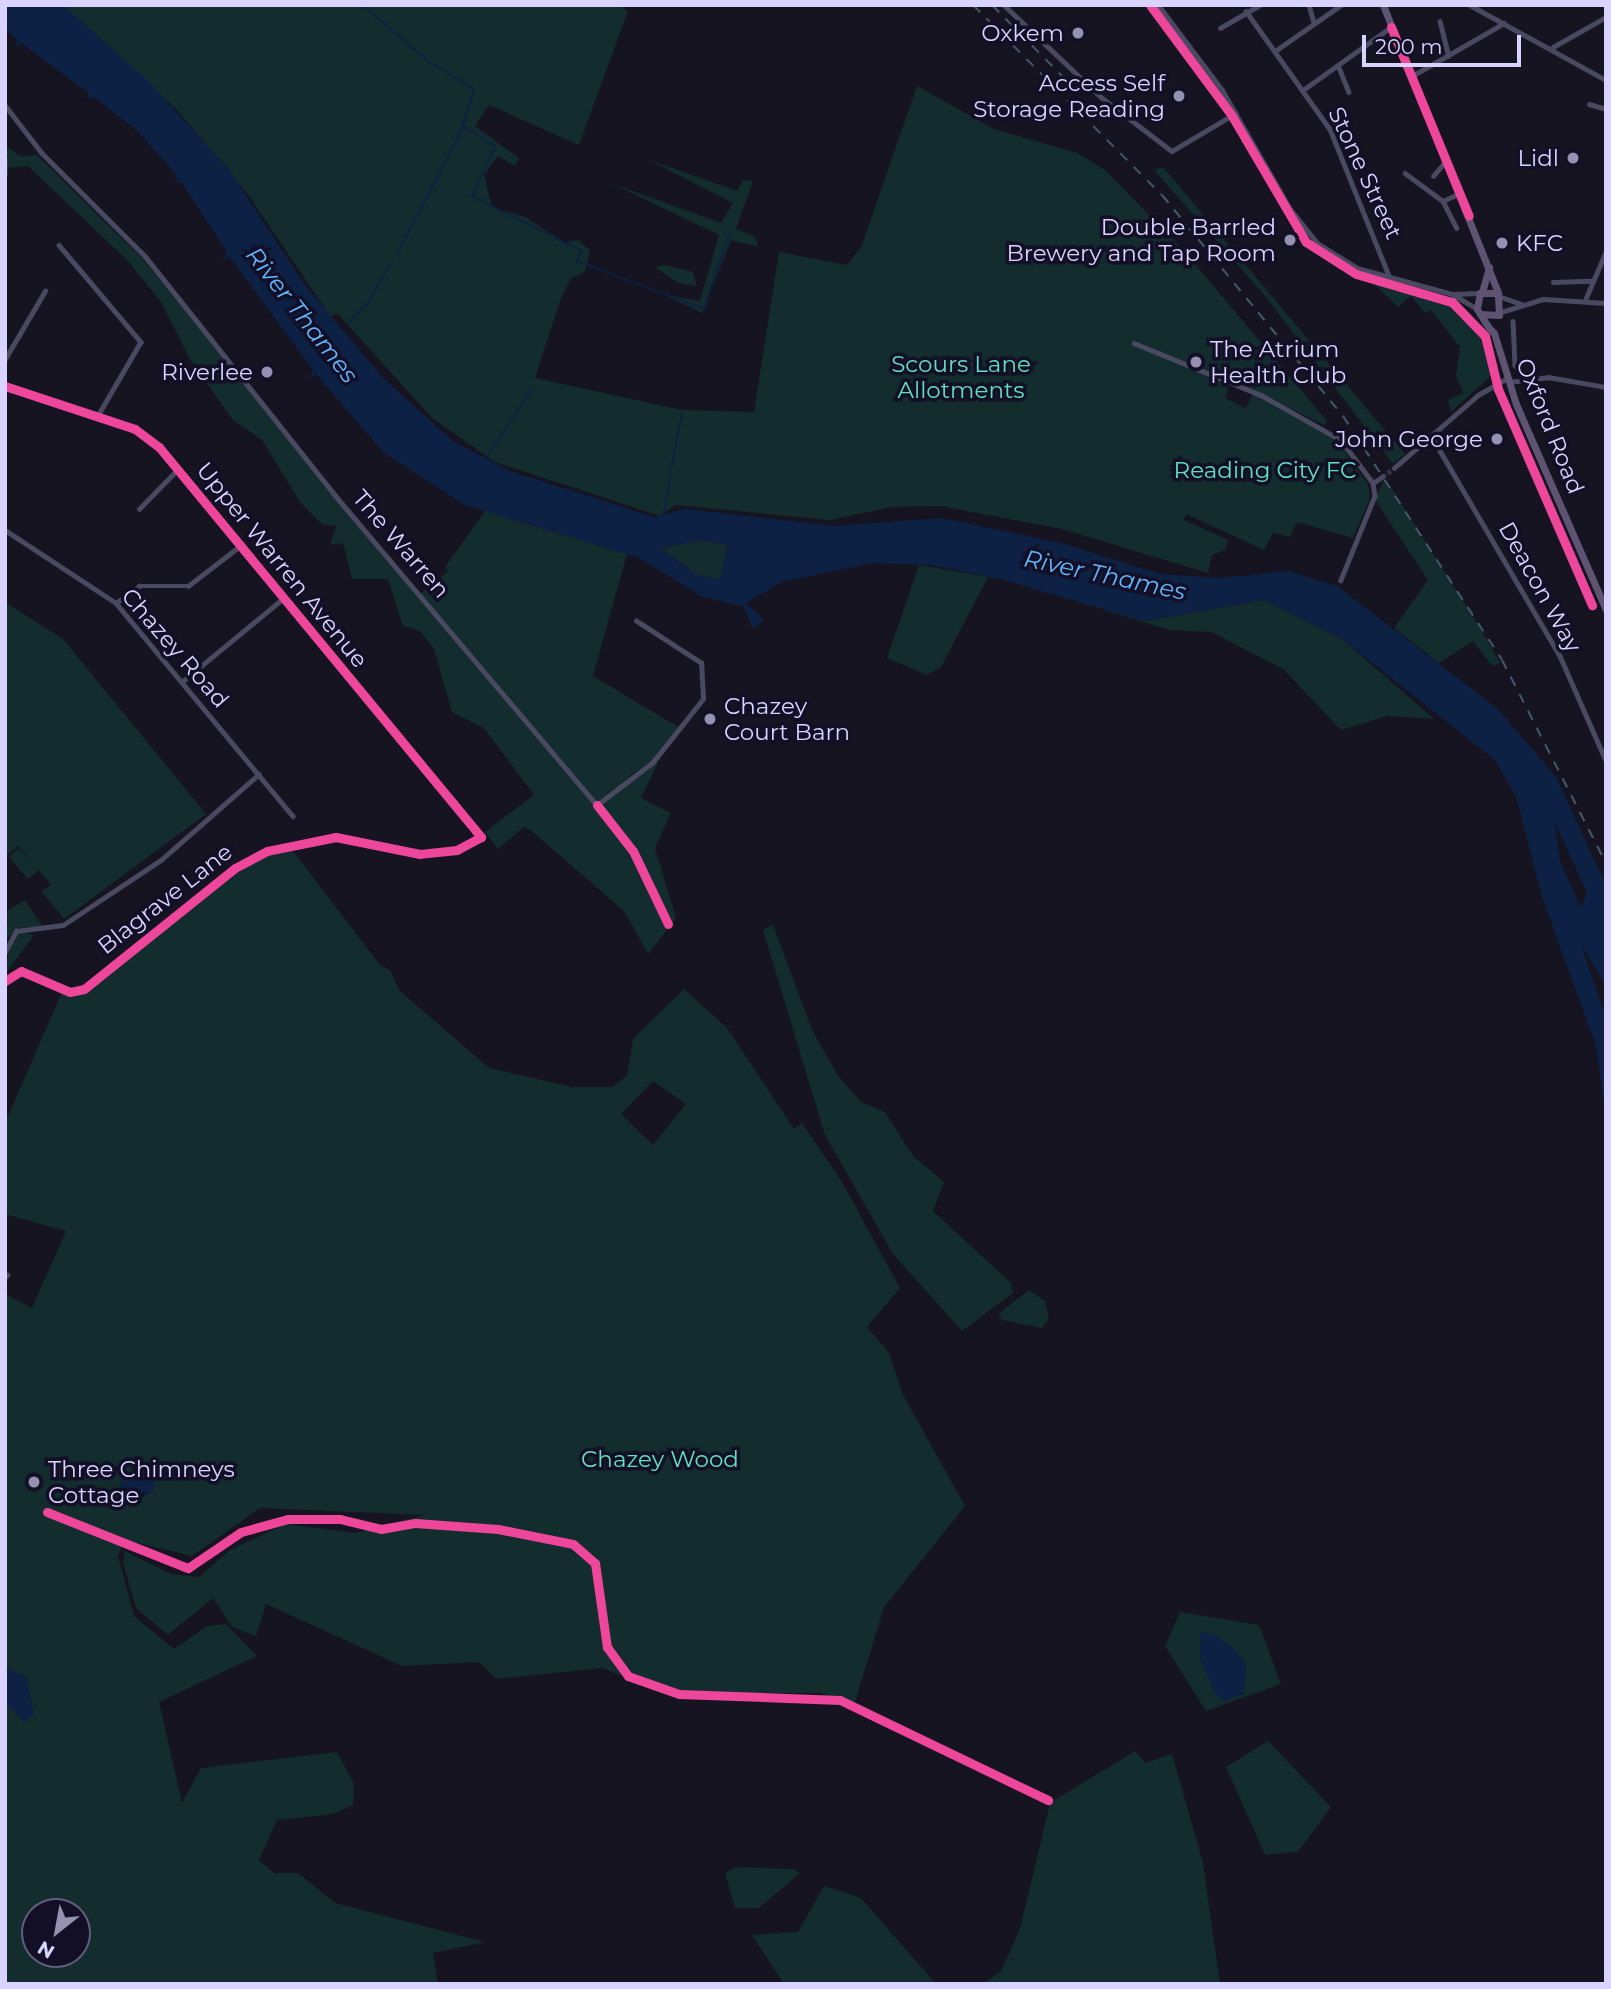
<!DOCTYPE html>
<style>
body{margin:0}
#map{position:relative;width:1611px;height:1989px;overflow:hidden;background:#161421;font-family:Montserrat,sans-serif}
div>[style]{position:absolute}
.green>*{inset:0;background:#132c2d}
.water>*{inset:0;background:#0d2144}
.stream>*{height:2px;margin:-1px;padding:0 1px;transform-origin:1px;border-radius:1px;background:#0d2144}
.minor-tunnel>*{height:4.5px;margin-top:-2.25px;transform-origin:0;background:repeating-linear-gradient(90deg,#333142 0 4.5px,transparent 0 6.5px)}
.minor>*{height:4.5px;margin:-2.25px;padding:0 2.25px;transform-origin:2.25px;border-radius:2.25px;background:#4a4962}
.tertiary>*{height:5px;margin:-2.5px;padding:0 2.5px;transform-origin:2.5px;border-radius:2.5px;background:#4a4962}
.primary>*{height:7px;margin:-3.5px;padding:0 3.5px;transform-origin:3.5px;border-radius:3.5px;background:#5e5373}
.rail>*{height:2px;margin-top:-1px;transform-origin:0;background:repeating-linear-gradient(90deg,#43596b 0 10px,transparent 0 19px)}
.cycleway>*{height:9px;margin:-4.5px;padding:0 4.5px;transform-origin:4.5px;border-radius:4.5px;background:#ed469a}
.dots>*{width:19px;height:19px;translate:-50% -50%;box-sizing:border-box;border:4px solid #130f26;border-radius:50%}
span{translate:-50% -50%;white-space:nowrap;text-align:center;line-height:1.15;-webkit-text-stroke:7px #130f26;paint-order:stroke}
.poi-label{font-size:23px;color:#d9d4ff}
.right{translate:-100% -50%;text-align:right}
.left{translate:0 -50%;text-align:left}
.street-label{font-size:23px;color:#d9d4ff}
.park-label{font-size:23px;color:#5fe0c0}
.water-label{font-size:24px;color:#62b6ff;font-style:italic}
.frame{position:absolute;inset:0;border:7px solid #d9d4ff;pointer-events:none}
.north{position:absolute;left:21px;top:1898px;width:70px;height:70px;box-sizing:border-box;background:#130f26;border:2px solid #625e7d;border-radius:50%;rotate:211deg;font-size:19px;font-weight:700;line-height:28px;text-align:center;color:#d9d4ff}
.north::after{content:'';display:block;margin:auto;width:24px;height:32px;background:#9591b1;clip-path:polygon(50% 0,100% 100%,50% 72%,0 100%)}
.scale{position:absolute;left:1362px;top:35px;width:159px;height:32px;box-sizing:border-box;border:4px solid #d9d4ff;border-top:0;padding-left:9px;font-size:21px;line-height:24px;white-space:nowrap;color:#d9d4ff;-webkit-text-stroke:5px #130f26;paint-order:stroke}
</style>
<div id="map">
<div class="green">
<div style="clip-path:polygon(63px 5px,619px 5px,628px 11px,579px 145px,489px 105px,475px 126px,519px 158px,515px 166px,498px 156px,484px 175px,492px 207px,525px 217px,565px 243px,578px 240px,590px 251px,585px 272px,571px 278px,561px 298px,535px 378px,682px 410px,754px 412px,779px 252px,847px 265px,862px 245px,917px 86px,994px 129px,1077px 153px,1105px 170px,1179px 245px,1327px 421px,1324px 425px,1231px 379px,1225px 398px,1246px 408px,1253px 394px,1336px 439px,1368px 484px,1370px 498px,1353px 538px,1297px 522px,1290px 537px,1273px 533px,1264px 550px,1186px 514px,1184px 520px,1228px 540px,1225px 550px,1212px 555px,1208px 573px,1062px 529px,941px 506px,892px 507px,830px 520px,676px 505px,660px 516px,495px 462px,432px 418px,338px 314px,330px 316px,249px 196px,178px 111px)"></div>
<div style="clip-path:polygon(5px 145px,20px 156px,37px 155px,143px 259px,420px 594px,448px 571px,445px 567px,485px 511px,627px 554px,593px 676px,680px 728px,655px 759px,625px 779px,658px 763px,641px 798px,671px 813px,655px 848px,676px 918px,648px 954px,625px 912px,533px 832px,524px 827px,498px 849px,485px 832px,534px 795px,484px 728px,452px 712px,434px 649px,420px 631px,403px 626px,388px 579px,352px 579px,343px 543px,330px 545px,336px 526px,323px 525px,300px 502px,262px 440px,232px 419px,190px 359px,161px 302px,127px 260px,28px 166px,5px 168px)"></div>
<div style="clip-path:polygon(647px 159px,737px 191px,743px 180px,753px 181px,736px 229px,754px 236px,759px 247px,731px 240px,702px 313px,664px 295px,700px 301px,719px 235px,611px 183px,721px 223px,733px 203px)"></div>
<div style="clip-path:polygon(1163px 167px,1405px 454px,1393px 464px,1266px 297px,1154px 170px)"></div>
<div style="clip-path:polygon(667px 265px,693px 272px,697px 286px,678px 283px,655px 267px)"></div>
<div style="clip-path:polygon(1372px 282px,1457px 307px,1487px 343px,1494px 373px,1451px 412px,1448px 400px,1463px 393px,1456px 376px,1460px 347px,1431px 310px,1425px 313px,1411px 296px,1398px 307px)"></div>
<div style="clip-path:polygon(1385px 478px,1480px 628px,1500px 663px,1492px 666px,1473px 641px,1439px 663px,1394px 628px,1428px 580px,1375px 500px)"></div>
<div style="clip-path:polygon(703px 540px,728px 545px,720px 580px,697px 575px,660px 548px)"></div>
<div style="clip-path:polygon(919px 565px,988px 577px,941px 667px,927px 675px,887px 658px)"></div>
<div style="clip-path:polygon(1073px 600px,1145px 621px,1264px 600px,1342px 639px,1434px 719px,1387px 716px,1341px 730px,1283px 669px,1211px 632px,1169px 630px)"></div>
<div style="clip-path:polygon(5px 602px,63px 639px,206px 814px,64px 919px,41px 891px,51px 885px,39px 870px,28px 879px,9px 857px,19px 848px,35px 866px,19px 846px,5px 856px)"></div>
<div style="clip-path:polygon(evenodd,290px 847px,380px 965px,390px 970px,400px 991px,489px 1068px,572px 1087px,612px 1087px,627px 1076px,633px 1039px,684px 989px,727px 1028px,794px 1129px,802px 1123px,842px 1182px,900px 1288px,867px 1327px,889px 1353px,903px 1395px,965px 1506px,884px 1607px,855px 1702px,819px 1693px,662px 1693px,603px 1668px,496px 1679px,479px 1662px,402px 1666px,266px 1604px,256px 1636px,232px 1627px,213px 1598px,168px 1635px,136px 1608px,123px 1562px,125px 1551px,171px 1574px,199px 1577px,230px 1550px,286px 1524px,355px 1533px,424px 1515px,260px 1508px,192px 1556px,125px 1540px,118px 1556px,134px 1616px,174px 1649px,207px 1626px,226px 1624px,257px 1656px,159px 1702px,182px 1803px,201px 1768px,337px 1752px,354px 1784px,353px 1805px,333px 1814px,277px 1820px,259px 1860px,274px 1873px,298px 1873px,335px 1903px,485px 1942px,433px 1953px,438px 1984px,5px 1984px,5px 1294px,32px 1308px,66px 1231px,5px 1214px,5px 1123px,62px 992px,87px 990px,262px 854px,290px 847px,653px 1081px,686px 1104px,653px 1145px,621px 1114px,653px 1081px,290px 847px,35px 1912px,77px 1912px,77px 1954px,35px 1954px,35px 1912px)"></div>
<div style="clip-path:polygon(25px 900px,42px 926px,19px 928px,6px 939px,8px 910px)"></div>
<div style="clip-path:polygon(773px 925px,812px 1030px,838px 1076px,861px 1102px,885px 1112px,913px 1156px,944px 1182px,933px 1211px,1011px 1283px,1013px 1293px,962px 1331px,893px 1254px,825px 1135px,763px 930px)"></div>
<div style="clip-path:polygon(21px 932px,34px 935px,6px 973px,10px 942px)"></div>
<div style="clip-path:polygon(1029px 1290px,1045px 1301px,1049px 1319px,1042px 1328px,1002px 1320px,998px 1314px)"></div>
<div style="clip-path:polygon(1180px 1612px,1259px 1625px,1281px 1684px,1206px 1711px,1165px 1646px)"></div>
<div style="clip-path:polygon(1268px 1741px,1331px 1807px,1298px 1852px,1265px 1855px,1226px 1767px)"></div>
<div style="clip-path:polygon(1135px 1751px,1145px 1763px,1172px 1754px,1203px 1863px,1220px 1984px,983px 1984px,1001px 1971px,1020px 1929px,1050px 1803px)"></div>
<div style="clip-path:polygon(737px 1867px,794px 1869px,800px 1873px,759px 1908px,735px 1908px,725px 1873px)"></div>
<div style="clip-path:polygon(824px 1886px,861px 1898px,936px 1984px,784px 1984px,752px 1935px,798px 1932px)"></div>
</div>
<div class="water">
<div style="clip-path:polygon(evenodd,5px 5px,63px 5px,146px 79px,228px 168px,305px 285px,383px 378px,453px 441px,510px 471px,654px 517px,686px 509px,833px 526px,942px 518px,1061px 543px,1160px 574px,1220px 578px,1288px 571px,1337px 586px,1498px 709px,1556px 777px,1606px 885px,1606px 985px,1581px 945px,1606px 1017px,1606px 1117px,1596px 1046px,1542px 897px,1516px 796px,1495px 760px,1342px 639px,1264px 600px,1144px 621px,1004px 580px,931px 565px,872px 563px,781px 582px,746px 603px,764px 620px,753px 629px,744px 607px,701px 596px,639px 558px,465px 505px,383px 452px,316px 374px,310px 378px,313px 370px,229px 256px,222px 262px,227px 252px,182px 183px,174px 182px,178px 179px,170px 167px,135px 129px,94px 97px,85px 99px,89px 93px,21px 43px,15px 48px,18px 40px,5px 29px,5px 5px,703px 540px,728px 545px,720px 579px,697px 575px,660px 548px,703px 540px,5px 5px,1555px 823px,1587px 893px,1581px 908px,1560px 861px,1555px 823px)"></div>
<div style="clip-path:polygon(130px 1471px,154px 1482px,153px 1493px,122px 1492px,120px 1483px)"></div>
<div style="clip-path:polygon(1200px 1632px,1214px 1634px,1239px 1653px,1246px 1664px,1244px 1694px,1224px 1701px,1215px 1693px,1200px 1659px)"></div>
<div style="clip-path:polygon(5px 1666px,27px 1678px,34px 1714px,24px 1722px,5px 1702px)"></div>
</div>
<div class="stream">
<div style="left:364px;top:6px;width:84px;rotate:40.7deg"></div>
<div style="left:428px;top:61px;width:54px;rotate:31.3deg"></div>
<div style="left:474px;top:89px;width:45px;rotate:106.8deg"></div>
<div style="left:461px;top:132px;width:136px;rotate:117.7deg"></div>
<div style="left:464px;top:127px;width:36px;rotate:32deg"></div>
<div style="left:495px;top:146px;width:55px;rotate:114.7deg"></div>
<div style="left:472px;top:196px;width:87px;rotate:26.6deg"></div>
<div style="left:555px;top:238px;width:29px;rotate:25deg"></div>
<div style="left:581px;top:250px;width:12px;rotate:110deg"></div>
<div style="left:577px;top:261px;width:136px;rotate:20.7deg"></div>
<div style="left:704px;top:309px;width:78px;rotate:-71.3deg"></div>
<div style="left:347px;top:324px;width:30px;rotate:-45deg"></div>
<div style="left:368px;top:303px;width:48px;rotate:-60.3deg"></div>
<div style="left:488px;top:455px;width:79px;rotate:-56.3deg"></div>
<div style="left:671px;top:469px;width:57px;rotate:-78.9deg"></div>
<div style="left:664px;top:512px;width:36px;rotate:-80deg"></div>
</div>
<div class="minor-tunnel">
<div style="left:1382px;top:477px;width:15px;rotate:-37deg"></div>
</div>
<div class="minor">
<div style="left:1004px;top:5px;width:134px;rotate:43.5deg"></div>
<div style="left:1101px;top:97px;width:89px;rotate:37.3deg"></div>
<div style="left:1172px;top:151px;width:74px;rotate:-30.7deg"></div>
<div style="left:1309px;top:5px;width:19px;rotate:74deg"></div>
<div style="left:1470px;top:5px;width:155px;rotate:28.9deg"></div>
<div style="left:1246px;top:11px;width:145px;rotate:54.6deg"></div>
<div style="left:1330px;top:129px;width:161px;rotate:68.1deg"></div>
<div style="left:1440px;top:21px;width:36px;rotate:76deg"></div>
<div style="left:1220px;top:28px;width:46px;rotate:-29.9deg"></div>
<div style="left:1553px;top:47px;width:61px;rotate:-29.5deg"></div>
<div style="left:1275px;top:51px;width:80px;rotate:-34.9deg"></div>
<div style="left:1338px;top:65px;width:29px;rotate:68deg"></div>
<div style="left:1412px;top:76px;width:106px;rotate:-29.9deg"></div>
<div style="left:1303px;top:90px;width:108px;rotate:-35.6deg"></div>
<div style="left:1589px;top:104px;width:18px;rotate:16deg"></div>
<div style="left:5px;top:105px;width:61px;rotate:52.4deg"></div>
<div style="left:42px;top:153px;width:146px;rotate:45deg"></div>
<div style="left:145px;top:256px;width:304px;rotate:51.5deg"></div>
<div style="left:334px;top:494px;width:407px;rotate:49.8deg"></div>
<div style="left:597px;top:805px;width:71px;rotate:-37.5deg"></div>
<div style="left:653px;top:762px;width:80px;rotate:-51.6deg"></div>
<div style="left:703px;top:699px;width:36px;rotate:-93deg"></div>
<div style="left:701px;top:663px;width:77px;rotate:-147.1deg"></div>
<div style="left:5px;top:159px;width:15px;rotate:90deg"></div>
<div style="left:1405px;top:173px;width:47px;rotate:36.4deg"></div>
<div style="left:1443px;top:201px;width:30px;rotate:63deg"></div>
<div style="left:1433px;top:176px;width:18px;rotate:-49deg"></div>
<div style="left:1443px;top:201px;width:17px;rotate:-25deg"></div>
<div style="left:59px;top:245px;width:127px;rotate:49.8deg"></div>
<div style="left:141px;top:342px;width:86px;rotate:120.2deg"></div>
<div style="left:1553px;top:282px;width:37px;rotate:-2deg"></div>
<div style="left:1586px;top:298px;width:51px;rotate:-66.9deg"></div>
<div style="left:1513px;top:321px;width:44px;rotate:87.4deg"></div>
<div style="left:1515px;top:365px;width:16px;rotate:55deg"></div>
<div style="left:1134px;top:343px;width:137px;rotate:22.3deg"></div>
<div style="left:1261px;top:395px;width:92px;rotate:29.4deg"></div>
<div style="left:1341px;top:440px;width:54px;rotate:53.3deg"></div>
<div style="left:1373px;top:483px;width:13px;rotate:81deg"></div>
<div style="left:1375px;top:496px;width:91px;rotate:112deg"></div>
<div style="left:5px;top:359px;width:79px;rotate:-59.5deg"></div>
<div style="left:1509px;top:382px;width:39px;rotate:-7deg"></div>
<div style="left:1548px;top:377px;width:59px;rotate:9.8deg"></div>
<div style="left:5px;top:386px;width:137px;rotate:18.3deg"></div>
<div style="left:135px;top:429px;width:30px;rotate:37deg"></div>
<div style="left:159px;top:447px;width:506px;rotate:50.46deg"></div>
<div style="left:481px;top:837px;width:27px;rotate:152deg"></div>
<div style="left:457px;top:850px;width:37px;rotate:174deg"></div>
<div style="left:420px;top:854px;width:86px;rotate:-168.6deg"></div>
<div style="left:336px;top:837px;width:70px;rotate:168.5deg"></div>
<div style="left:267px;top:851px;width:36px;rotate:152deg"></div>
<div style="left:235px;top:868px;width:193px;rotate:141.3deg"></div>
<div style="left:84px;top:989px;width:14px;rotate:168deg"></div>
<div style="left:70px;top:992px;width:53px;rotate:-156.8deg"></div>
<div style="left:21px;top:971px;width:19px;rotate:148deg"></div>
<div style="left:1432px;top:437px;width:254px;rotate:59.7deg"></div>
<div style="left:1560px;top:656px;width:115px;rotate:66.3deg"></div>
<div style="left:1394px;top:468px;width:111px;rotate:-41deg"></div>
<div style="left:1478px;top:395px;width:34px;rotate:-30deg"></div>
<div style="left:1373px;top:483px;width:11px;rotate:-34deg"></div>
<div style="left:139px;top:509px;width:56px;rotate:-45.7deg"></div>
<div style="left:5px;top:530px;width:133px;rotate:33.3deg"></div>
<div style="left:116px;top:603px;width:277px;rotate:50.3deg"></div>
<div style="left:116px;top:603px;width:29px;rotate:-36deg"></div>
<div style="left:139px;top:586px;width:49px"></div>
<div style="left:188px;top:586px;width:67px;rotate:-37.7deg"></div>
<div style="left:183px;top:681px;width:132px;rotate:-39.5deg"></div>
<div style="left:5px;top:952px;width:24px;rotate:-62deg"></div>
<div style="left:16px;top:931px;width:47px;rotate:-7.3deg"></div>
<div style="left:63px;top:925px;width:118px;rotate:-33.6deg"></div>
<div style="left:161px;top:860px;width:130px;rotate:-41.3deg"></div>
<div style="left:5px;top:1277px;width:3px;rotate:-45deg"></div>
</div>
<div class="tertiary">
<div style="left:1158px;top:5px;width:106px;rotate:53deg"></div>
<div style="left:1222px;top:90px;width:137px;rotate:60.3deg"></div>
<div style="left:1290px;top:209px;width:43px;rotate:51.5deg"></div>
<div style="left:1317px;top:243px;width:47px;rotate:32deg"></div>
<div style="left:1357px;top:268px;width:98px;rotate:15.3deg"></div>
<div style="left:1452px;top:294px;width:29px;rotate:31deg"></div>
<div style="left:1452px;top:294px;width:28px;rotate:-2deg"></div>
<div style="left:1501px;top:297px;width:21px;rotate:19deg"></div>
<div style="left:1501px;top:312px;width:44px;rotate:-17.2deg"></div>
<div style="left:1543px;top:299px;width:63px;rotate:3.6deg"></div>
</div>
<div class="primary">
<div style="left:1383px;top:5px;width:310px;rotate:68.2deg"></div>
<div style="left:1482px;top:292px;width:26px;rotate:-74deg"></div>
<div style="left:1480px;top:314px;width:19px;rotate:3deg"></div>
<div style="left:1499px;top:315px;width:22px;rotate:-93deg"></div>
<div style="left:1498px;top:293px;width:18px;rotate:180deg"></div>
<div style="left:1480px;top:293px;width:16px;rotate:101deg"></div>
<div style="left:1477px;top:309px;width:22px;rotate:58deg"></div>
<div style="left:1489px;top:328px;width:7px;rotate:45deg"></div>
<div style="left:1494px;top:333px;width:74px;rotate:72.8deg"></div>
<div style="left:1516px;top:404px;width:225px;rotate:66.4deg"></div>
</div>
<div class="rail">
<div style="left:973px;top:5px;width:268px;rotate:45.2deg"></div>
<div style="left:1162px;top:195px;width:286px;rotate:50.7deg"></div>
<div style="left:1343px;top:416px;width:291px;rotate:56.9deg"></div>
<div style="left:1502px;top:660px;width:228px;rotate:62.9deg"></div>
<div style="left:992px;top:5px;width:101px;rotate:45.4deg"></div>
</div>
<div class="cycleway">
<div style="left:1150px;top:5px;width:138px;rotate:53.5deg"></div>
<div style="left:1232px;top:116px;width:146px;rotate:59.6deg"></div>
<div style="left:1306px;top:242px;width:59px;rotate:32.6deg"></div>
<div style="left:1356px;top:274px;width:100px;rotate:16.3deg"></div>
<div style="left:1452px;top:302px;width:47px;rotate:45.9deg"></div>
<div style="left:1485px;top:336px;width:55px;rotate:76.2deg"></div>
<div style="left:1498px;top:389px;width:236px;rotate:66.5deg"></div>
<div style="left:1391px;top:27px;width:204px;rotate:67.6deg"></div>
<div style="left:5px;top:386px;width:137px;rotate:18.3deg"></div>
<div style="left:135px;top:429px;width:30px;rotate:37deg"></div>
<div style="left:159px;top:447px;width:506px;rotate:50.46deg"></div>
<div style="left:481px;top:837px;width:27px;rotate:152deg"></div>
<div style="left:457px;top:850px;width:37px;rotate:174deg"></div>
<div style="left:420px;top:854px;width:86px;rotate:-168.6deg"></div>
<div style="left:336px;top:837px;width:70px;rotate:168.5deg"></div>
<div style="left:267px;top:851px;width:36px;rotate:152deg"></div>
<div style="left:235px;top:868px;width:193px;rotate:141.3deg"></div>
<div style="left:84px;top:989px;width:14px;rotate:168deg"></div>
<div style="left:70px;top:992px;width:53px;rotate:-156.8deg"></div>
<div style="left:21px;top:971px;width:19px;rotate:148deg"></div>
<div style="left:597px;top:805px;width:58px;rotate:52deg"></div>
<div style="left:633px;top:851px;width:81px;rotate:64.4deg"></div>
<div style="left:47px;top:1512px;width:152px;rotate:21.7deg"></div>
<div style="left:188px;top:1568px;width:64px;rotate:-34.2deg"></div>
<div style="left:241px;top:1532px;width:49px;rotate:-15.5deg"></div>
<div style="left:288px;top:1519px;width:52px"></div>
<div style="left:340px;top:1519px;width:42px;rotate:13.7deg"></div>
<div style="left:381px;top:1529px;width:35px;rotate:-10deg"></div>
<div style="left:415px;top:1523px;width:83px;rotate:4.1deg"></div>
<div style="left:498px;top:1529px;width:76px;rotate:11.3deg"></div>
<div style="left:573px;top:1544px;width:29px;rotate:41deg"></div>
<div style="left:595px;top:1563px;width:85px;rotate:81.9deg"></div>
<div style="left:607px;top:1647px;width:36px;rotate:54deg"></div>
<div style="left:628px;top:1676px;width:54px;rotate:19.4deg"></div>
<div style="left:679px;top:1694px;width:161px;rotate:2.1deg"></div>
<div style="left:840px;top:1700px;width:231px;rotate:25.7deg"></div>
</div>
<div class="dots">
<div style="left:1078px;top:33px;background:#9591b1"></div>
<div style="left:1179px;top:96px;background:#9591b1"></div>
<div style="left:1573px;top:158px;background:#9591b1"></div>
<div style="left:1290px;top:240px;background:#9591b1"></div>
<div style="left:1502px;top:243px;background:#9591b1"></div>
<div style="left:1196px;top:362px;background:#9591b1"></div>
<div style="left:267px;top:372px;background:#9591b1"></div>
<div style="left:1497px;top:439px;background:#9591b1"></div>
<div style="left:710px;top:719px;background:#9591b1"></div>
<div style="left:34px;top:1482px;background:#9591b1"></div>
</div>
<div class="poi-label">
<span class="right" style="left:1064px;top:33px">Oxkem</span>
<span class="right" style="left:1165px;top:96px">Access Self<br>Storage Reading</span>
<span class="right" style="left:1559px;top:158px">Lidl</span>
<span class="right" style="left:1276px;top:240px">Double Barrled<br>Brewery and Tap Room</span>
<span class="left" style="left:1516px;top:243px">KFC</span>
<span class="left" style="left:1210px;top:362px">The Atrium<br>Health Club</span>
<span class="right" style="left:253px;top:372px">Riverlee</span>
<span class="right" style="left:1483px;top:439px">John George</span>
<span class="left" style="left:724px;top:719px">Chazey<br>Court Barn</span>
<span class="left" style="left:48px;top:1482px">Three Chimneys<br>Cottage</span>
</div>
<div class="street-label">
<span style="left:1365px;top:173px;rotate:65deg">Stone Street</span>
<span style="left:1550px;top:426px;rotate:68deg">Oxford Road</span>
<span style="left:401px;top:544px;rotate:49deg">The Warren</span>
<span style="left:282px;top:565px;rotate:51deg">Upper Warren Avenue</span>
<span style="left:1540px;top:587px;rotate:61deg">Deacon Way</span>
<span style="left:175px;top:648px;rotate:49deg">Chazey Road</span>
<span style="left:165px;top:899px;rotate:-38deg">Blagrave Lane</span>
</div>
<div class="park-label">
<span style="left:961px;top:377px">Scours Lane<br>Allotments</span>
<span style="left:1265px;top:470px">Reading City FC</span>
<span style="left:660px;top:1459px">Chazey Wood</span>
</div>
<div class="water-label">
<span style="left:302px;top:315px;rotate:52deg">River Thames</span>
<span style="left:1105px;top:575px;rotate:12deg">River Thames</span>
</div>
<div class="frame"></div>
<div class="north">N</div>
<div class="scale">200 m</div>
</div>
